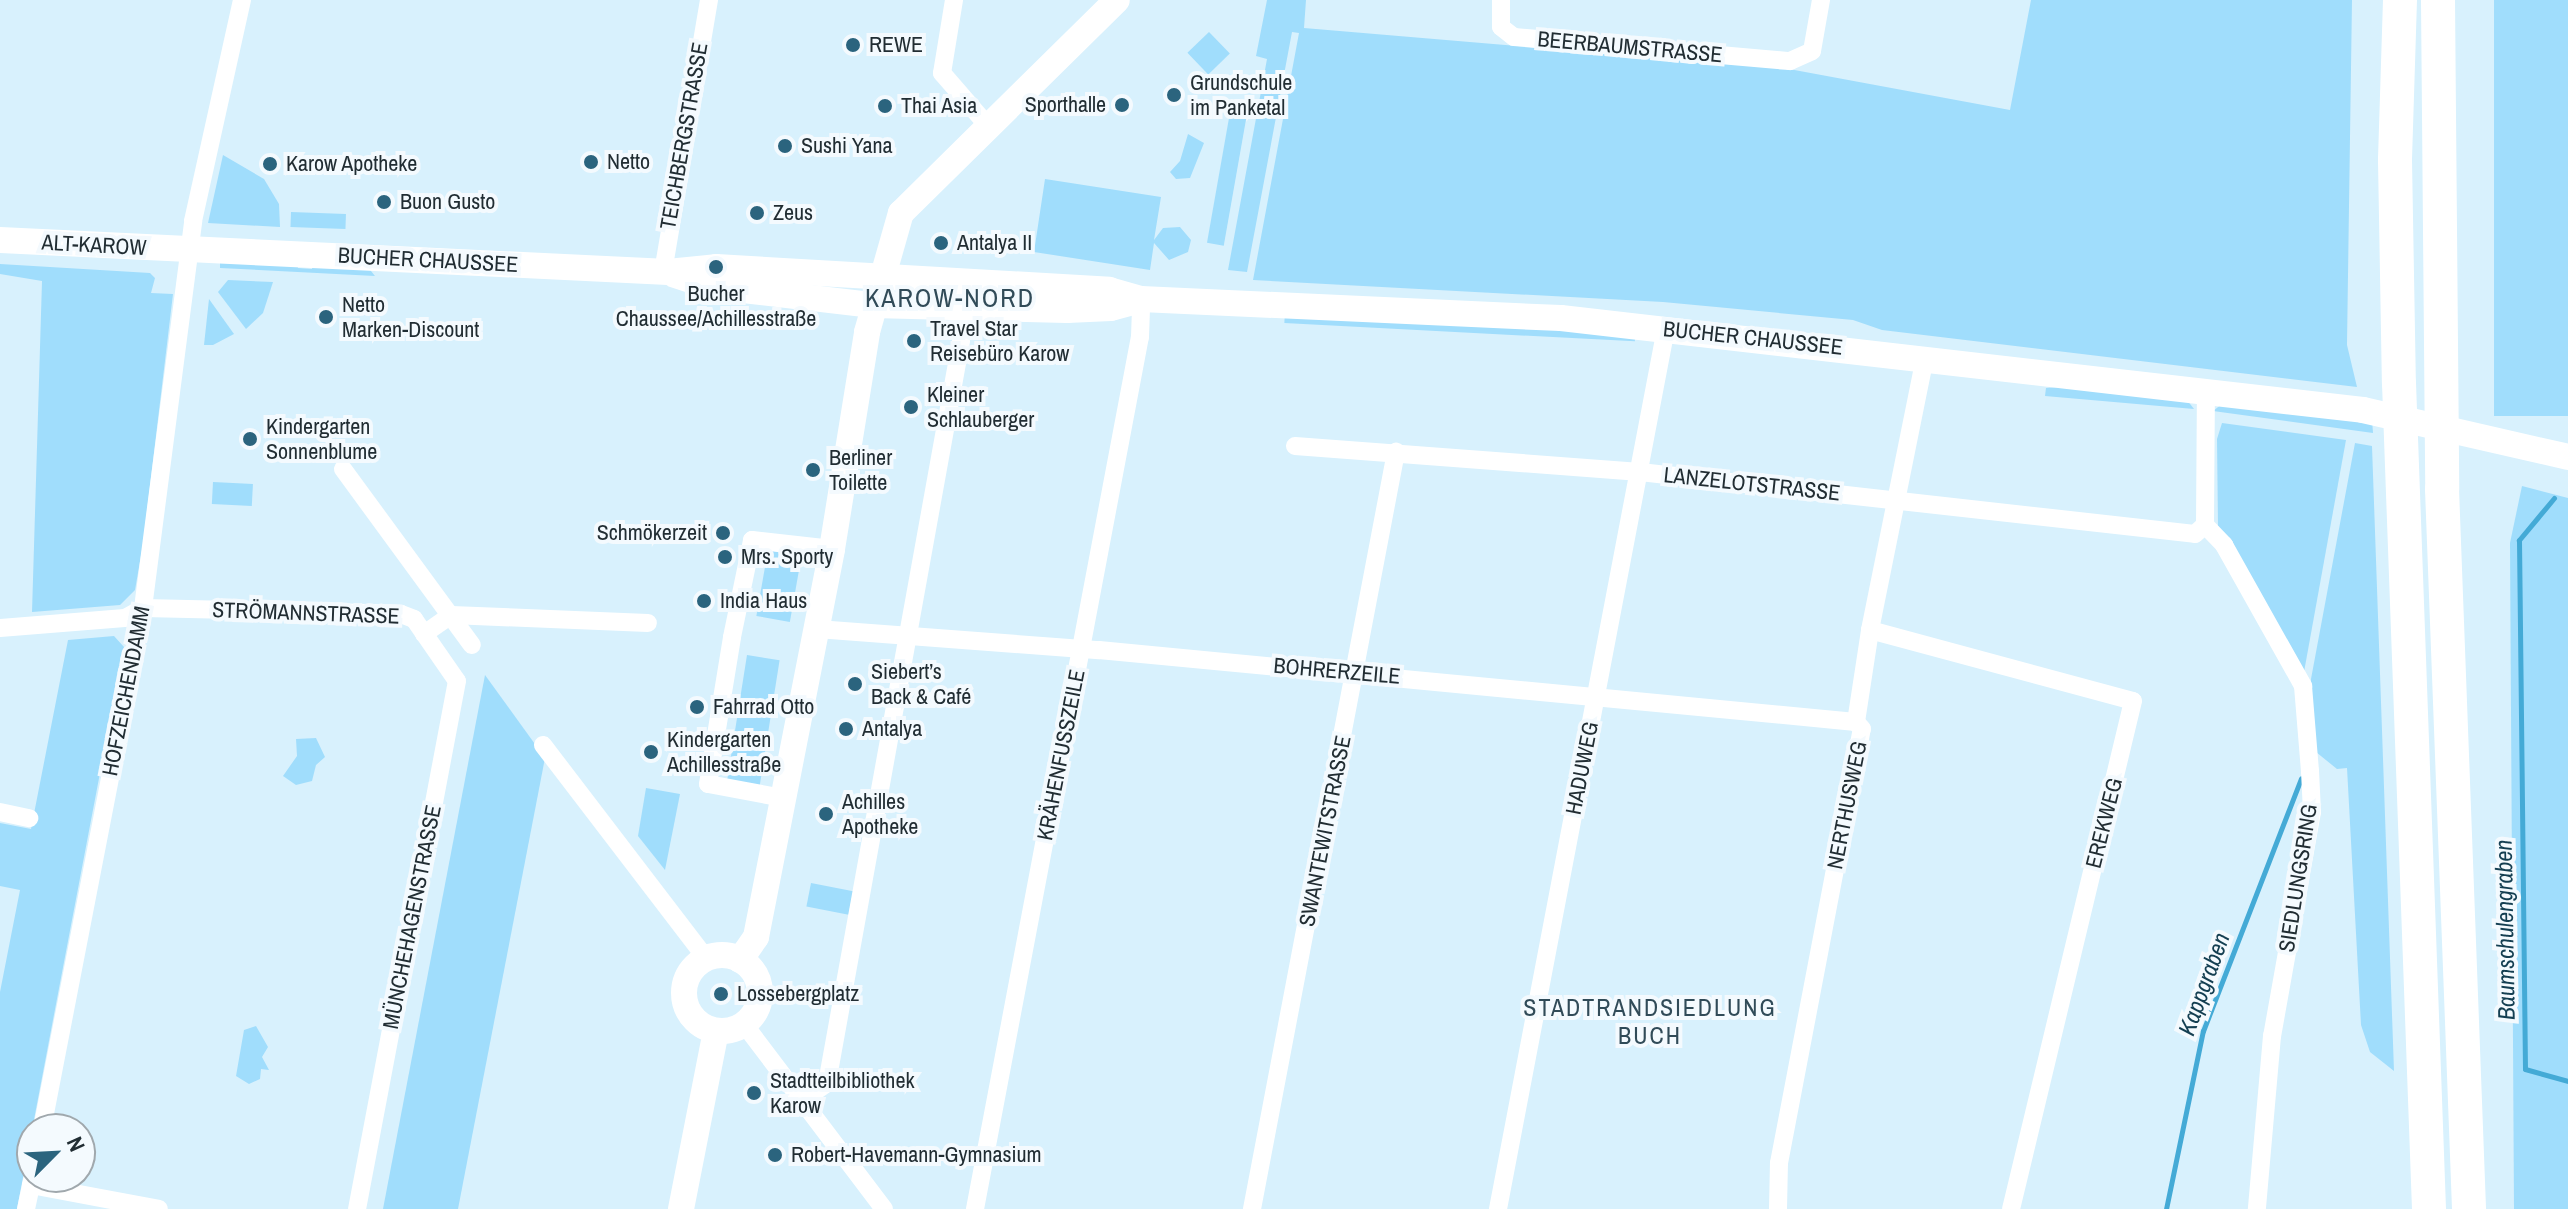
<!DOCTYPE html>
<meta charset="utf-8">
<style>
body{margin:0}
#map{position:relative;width:2568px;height:1209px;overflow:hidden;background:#d8f1fd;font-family:"Archivo Narrow",sans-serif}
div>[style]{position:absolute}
.green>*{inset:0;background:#a0ddfc;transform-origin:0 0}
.stream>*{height:5px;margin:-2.5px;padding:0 2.5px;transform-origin:2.5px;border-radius:2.5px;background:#44aad6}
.street>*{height:18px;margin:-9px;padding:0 9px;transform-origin:9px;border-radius:9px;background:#fff}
.secondary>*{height:26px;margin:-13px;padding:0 13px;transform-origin:13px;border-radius:13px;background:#fff}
.secondary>.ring{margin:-13px;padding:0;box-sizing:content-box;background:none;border:26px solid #fff;border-radius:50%}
.highway>*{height:34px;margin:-17px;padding:0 17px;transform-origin:17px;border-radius:17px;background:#fff}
.dots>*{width:22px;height:22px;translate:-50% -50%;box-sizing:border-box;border:4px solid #f4fafe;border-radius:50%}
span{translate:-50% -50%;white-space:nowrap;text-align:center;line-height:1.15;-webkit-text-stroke:8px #f4fafe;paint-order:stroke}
.poi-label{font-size:22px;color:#212d33}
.left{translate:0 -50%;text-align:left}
.right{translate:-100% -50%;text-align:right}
.street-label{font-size:22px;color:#212d33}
.water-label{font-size:24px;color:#143f52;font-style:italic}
.neighbourhood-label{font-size:24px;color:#314b58;letter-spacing:2px}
.quarter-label{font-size:26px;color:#314b58;letter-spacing:2px}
.north{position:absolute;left:16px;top:1113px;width:80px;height:80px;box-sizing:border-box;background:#f4fafe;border:2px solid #a0a8ad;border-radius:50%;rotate:66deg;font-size:22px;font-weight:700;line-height:32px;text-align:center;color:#212d33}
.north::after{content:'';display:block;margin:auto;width:28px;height:36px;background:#2b647e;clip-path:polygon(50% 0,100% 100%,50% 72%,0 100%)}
</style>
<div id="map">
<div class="green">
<div style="clip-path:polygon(1267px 0,1306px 0,1304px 28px,1789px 69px,2010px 110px,2031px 0,2352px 0,2347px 345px,2357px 387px,1882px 330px,1853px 320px,1663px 302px,1253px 280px,1299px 33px,1292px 32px,1247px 272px,1228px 270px,1267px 59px,1256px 56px)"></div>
<div style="left:2494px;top:0;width:74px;height:416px"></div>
<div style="left:1209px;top:32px;width:30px;height:30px;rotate:46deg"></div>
<div style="left:1232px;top:101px;width:17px;height:144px;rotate:10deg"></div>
<div style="clip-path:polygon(1188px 134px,1204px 143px,1190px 178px,1176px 179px,1170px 172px,1180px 161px)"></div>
<div style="clip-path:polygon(223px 155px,264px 179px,279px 204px,280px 227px,208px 223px)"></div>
<div style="clip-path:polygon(1045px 179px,1161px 197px,1154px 240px,1163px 228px,1180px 227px,1191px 240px,1188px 252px,1169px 260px,1154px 243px,1150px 270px,1034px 252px)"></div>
<div style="left:291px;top:212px;width:55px;height:15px;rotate:2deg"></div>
<div style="clip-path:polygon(220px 260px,297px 262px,298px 268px,312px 269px,313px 263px,367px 266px,375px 276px,220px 268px)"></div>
<div style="clip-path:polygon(0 264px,150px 273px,155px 278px,151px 293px,173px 294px,143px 544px,135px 590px,120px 605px,32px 612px,42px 281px,0 274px)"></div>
<div style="clip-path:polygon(228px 280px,273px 282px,263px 313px,246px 329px,218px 292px)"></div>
<div style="clip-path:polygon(209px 299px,234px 334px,213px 345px,204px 345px)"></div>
<div style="left:1285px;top:311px;width:351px;height:12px;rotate:3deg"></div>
<div style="clip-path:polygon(2086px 385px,2187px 400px,2194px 409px,2045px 396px,2046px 388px)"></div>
<div style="clip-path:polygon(2222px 404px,2372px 419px,2373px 433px,2213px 411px)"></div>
<div style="clip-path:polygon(2222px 423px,2346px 440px,2304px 672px,2218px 526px,2217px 439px)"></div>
<div style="clip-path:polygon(2355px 443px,2372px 446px,2394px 1071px,2370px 1052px,2361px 1025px,2347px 768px,2337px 769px,2316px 752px,2311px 730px,2311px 679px)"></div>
<div style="left:213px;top:482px;width:40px;height:22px;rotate:3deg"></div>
<div style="clip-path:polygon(2522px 486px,2568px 498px,2568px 1209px,2514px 1209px,2510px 543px)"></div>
<div style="left:768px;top:550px;width:34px;height:67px;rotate:10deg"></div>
<div style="clip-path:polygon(114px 636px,124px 647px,17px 1209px,0 1209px,0 992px,20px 890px,0 886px,0 823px,31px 829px,68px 640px)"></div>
<div style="left:747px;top:655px;width:33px;height:129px;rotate:9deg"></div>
<div style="clip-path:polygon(485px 675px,545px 758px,458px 1209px,383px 1209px)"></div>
<div style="clip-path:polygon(316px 738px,325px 757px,316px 765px,312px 781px,296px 785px,283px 776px,297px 756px,296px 739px)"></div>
<div style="clip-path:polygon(646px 788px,680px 794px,665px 870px,638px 836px)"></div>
<div style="left:811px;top:883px;width:43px;height:24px;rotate:11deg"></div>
<div style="clip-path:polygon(256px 1026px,268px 1047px,262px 1057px,269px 1070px,261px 1069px,260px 1079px,249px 1084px,236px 1076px,244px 1030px)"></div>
</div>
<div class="stream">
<div style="left:2554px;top:498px;width:55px;rotate:129.8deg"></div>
<div style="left:2519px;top:540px;width:529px;rotate:89.35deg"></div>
<div style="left:2525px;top:1069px;width:45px;rotate:15.6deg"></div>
<div style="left:2166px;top:1209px;width:182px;rotate:-78.3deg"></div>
<div style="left:2203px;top:1031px;width:271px;rotate:-68.8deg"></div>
</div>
<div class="street">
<div style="left:954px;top:0;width:74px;rotate:99.3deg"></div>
<div style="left:942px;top:73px;width:70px;rotate:49deg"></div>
<div style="left:1501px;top:0;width:27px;rotate:90deg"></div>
<div style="left:1501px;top:27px;width:16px;rotate:38deg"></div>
<div style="left:1514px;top:37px;width:277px;rotate:5deg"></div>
<div style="left:1790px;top:61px;width:24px;rotate:-24deg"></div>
<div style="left:1812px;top:51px;width:52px;rotate:-80deg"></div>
<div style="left:663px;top:272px;width:276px;rotate:-80.4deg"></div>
<div style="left:1295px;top:446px;width:346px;rotate:4.3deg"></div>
<div style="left:1640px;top:472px;width:558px;rotate:6.37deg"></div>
<div style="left:2195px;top:534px;width:13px;rotate:-42deg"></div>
<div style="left:343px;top:469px;width:218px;rotate:53.8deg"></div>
<div style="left:2205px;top:525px;width:28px;rotate:46deg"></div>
<div style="left:2224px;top:545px;width:162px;rotate:60.7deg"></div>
<div style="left:2303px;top:686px;width:85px;rotate:85.3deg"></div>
<div style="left:2310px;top:771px;width:41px;rotate:87.2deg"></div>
<div style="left:2312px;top:812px;width:228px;rotate:100.1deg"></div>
<div style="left:2272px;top:1036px;width:174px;rotate:95deg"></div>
<div style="left:2205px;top:525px;width:134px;rotate:-89.6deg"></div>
<div style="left:0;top:628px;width:125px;rotate:-4.6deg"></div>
<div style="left:125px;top:618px;width:21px;rotate:-29deg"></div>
<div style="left:143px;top:608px;width:258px;rotate:1.3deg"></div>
<div style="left:401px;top:614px;width:14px;rotate:21deg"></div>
<div style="left:414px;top:619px;width:75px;rotate:55.3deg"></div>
<div style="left:457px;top:681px;width:537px;rotate:100.72deg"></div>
<div style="left:817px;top:629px;width:283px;rotate:4.3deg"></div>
<div style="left:1099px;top:650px;width:760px;rotate:5.43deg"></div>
<div style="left:1870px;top:630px;width:272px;rotate:15.1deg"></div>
<div style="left:2133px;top:701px;width:522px;rotate:103.5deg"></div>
<div style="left:424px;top:634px;width:33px;rotate:-35deg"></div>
<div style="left:451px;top:615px;width:197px;rotate:2.3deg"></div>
<div style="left:543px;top:745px;width:268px;rotate:52.6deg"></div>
<div style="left:783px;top:798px;width:76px;rotate:-169.4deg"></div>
<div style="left:708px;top:784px;width:149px;rotate:-80.7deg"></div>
<div style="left:732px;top:637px;width:99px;rotate:-78.3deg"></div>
<div style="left:752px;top:540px;width:81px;rotate:6.4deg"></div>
<div style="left:0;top:812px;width:30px;rotate:12deg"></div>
<div style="left:744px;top:1024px;width:232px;rotate:52.9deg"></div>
<div style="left:803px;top:1100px;width:29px;rotate:-35deg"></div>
<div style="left:827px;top:1083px;width:754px;rotate:-79.76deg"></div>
<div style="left:42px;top:1129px;width:531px;rotate:-79.03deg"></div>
<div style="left:143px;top:608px;width:390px;rotate:-82.6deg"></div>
<div style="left:193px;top:221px;width:226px;rotate:-77.5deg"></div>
<div style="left:31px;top:1185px;width:130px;rotate:10.6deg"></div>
<div style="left:26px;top:1209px;width:33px;rotate:-78deg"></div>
<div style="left:975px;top:1209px;width:887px;rotate:-79.29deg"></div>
<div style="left:1140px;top:337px;width:38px;rotate:-88deg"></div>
<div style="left:1252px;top:1209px;width:771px;rotate:-79.23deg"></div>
<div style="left:1498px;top:1209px;width:897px;rotate:-79.2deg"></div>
<div style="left:1778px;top:1209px;width:46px;rotate:-88.8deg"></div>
<div style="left:1779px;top:1163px;width:442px;rotate:-79.2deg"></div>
<div style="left:1862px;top:729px;width:9px;rotate:-131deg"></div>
<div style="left:1856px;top:722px;width:93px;rotate:-81.3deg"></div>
<div style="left:1870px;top:630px;width:278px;rotate:-78.6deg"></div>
</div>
<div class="secondary">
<div style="left:0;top:240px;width:669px;rotate:2.74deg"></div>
<div style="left:668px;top:272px;width:48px;rotate:-5.9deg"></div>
<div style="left:716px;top:267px;width:394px;rotate:3.3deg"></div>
<div style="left:1109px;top:290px;width:33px;rotate:16deg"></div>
<div style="left:1141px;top:299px;width:420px;rotate:2.6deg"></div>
<div style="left:1561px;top:318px;width:807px;rotate:6.54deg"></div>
<div style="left:2363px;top:410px;width:210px;rotate:12.9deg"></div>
<div style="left:675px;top:275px;width:35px;rotate:18deg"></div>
<div style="left:708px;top:286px;width:166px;rotate:6.6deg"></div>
<div style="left:873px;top:305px;width:194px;rotate:1.5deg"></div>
<div style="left:1067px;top:310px;width:44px;rotate:-2.6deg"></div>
<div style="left:1111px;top:308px;width:30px;rotate:-15deg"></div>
<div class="ring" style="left:684px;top:955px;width:50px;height:50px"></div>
<div style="left:740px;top:960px;width:28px;rotate:-55deg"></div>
<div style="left:756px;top:937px;width:395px;rotate:-78.9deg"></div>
<div style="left:832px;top:549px;width:220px;rotate:-80.8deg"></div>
<div style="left:867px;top:332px;width:124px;rotate:-74.1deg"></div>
<div style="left:901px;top:213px;width:303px;rotate:-44.6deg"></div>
<div style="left:681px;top:1209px;width:181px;rotate:-78.9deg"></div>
</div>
<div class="highway">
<div style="left:2400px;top:0;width:160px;rotate:91.8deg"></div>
<div style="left:2395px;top:160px;width:223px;rotate:89deg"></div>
<div style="left:2399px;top:383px;width:827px;rotate:87.92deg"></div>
<div style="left:2438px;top:0;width:489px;rotate:89.5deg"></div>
<div style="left:2442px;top:489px;width:721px;rotate:87.85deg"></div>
</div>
<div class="dots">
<div style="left:853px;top:45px;background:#2b647e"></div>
<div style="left:1174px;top:95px;background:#2b647e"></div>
<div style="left:1122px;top:105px;background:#2b647e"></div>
<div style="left:885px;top:106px;background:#2b647e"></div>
<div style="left:785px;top:146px;background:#2b647e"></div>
<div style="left:591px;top:162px;background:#2b647e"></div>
<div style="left:270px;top:164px;background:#2b647e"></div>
<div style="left:384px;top:202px;background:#2b647e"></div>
<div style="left:757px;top:213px;background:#2b647e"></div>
<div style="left:941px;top:243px;background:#2b647e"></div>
<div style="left:716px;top:267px;background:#2b647e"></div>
<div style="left:326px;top:317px;background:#2b647e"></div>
<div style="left:914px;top:341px;background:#2b647e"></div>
<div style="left:911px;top:407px;background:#2b647e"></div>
<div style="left:250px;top:439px;background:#2b647e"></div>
<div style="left:813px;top:470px;background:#2b647e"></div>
<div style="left:723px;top:533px;background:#2b647e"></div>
<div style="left:725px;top:557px;background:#2b647e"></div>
<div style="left:704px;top:601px;background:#2b647e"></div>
<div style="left:855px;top:684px;background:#2b647e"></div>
<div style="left:697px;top:707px;background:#2b647e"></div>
<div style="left:846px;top:729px;background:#2b647e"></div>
<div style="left:651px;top:752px;background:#2b647e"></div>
<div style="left:826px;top:814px;background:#2b647e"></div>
<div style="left:721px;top:994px;background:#2b647e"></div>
<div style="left:754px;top:1093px;background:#2b647e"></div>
<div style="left:775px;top:1155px;background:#2b647e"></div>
</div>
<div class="poi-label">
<span class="left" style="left:869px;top:45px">REWE</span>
<span class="left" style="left:1190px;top:95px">Grundschule<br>im Panketal</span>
<span class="right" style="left:1106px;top:105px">Sporthalle</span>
<span class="left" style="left:901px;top:106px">Thai Asia</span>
<span class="left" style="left:801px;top:146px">Sushi Yana</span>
<span class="left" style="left:607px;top:162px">Netto</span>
<span class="left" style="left:286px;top:164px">Karow Apotheke</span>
<span class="left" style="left:400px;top:202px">Buon Gusto</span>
<span class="left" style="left:773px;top:213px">Zeus</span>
<span class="left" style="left:957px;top:243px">Antalya II</span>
<span style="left:716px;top:306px">Bucher<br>Chaussee/Achillesstraße</span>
<span class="left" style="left:342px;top:317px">Netto<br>Marken-Discount</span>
<span class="left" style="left:930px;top:341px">Travel Star<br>Reisebüro Karow</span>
<span class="left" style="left:927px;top:407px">Kleiner<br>Schlauberger</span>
<span class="left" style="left:266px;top:439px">Kindergarten<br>Sonnenblume</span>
<span class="left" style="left:829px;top:470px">Berliner<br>Toilette</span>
<span class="right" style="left:707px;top:533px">Schmökerzeit</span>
<span class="left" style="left:741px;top:557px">Mrs. Sporty</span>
<span class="left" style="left:720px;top:601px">India Haus</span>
<span class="left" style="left:871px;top:684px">Siebert’s<br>Back &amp; Café</span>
<span class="left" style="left:713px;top:707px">Fahrrad Otto</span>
<span class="left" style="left:862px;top:729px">Antalya</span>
<span class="left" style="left:667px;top:752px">Kindergarten<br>Achillesstraße</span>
<span class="left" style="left:842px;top:814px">Achilles<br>Apotheke</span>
<span class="left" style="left:737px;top:994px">Lossebergplatz</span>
<span class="left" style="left:770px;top:1093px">Stadtteilbibliothek<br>Karow</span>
<span class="left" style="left:791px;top:1155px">Robert-Havemann-Gymnasium</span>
</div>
<div class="street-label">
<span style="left:1630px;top:47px;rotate:5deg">BEERBAUMSTRASSE</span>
<span style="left:684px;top:136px;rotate:-80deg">TEICHBERGSTRASSE</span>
<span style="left:94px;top:245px;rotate:3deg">ALT-KAROW</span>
<span style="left:428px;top:260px;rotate:3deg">BUCHER CHAUSSEE</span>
<span style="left:1753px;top:338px;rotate:6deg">BUCHER CHAUSSEE</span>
<span style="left:1752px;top:484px;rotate:6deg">LANZELOTSTRASSE</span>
<span style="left:306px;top:613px;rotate:2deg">STRÖMANNSTRASSE</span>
<span style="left:1337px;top:671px;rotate:5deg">BOHRERZEILE</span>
<span style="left:126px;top:691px;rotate:-79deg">HOFZEICHENDAMM</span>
<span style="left:1061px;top:755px;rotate:-79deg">KRÄHENFUSSZEILE</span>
<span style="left:1582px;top:768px;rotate:-79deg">HADUWEG</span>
<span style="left:1847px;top:805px;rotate:-79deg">NERTHUSWEG</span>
<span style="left:2104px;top:823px;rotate:-76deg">EREKWEG</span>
<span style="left:1325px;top:831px;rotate:-79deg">SWANTEWITSTRASSE</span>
<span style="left:2298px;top:878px;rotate:-81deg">SIEDLUNGSRING</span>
<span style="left:412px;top:917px;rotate:-79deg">MÜNCHEHAGENSTRASSE</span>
</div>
<div class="water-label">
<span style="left:2505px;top:930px;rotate:-91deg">Baumschulengraben</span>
<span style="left:2204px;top:984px;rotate:-70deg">Kappgraben</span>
</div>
<div class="neighbourhood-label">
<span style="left:1650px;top:1022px">STADTRANDSIEDLUNG<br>BUCH</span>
</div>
<div class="quarter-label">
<span style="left:950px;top:298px">KAROW-NORD</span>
</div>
<div class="north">N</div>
</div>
